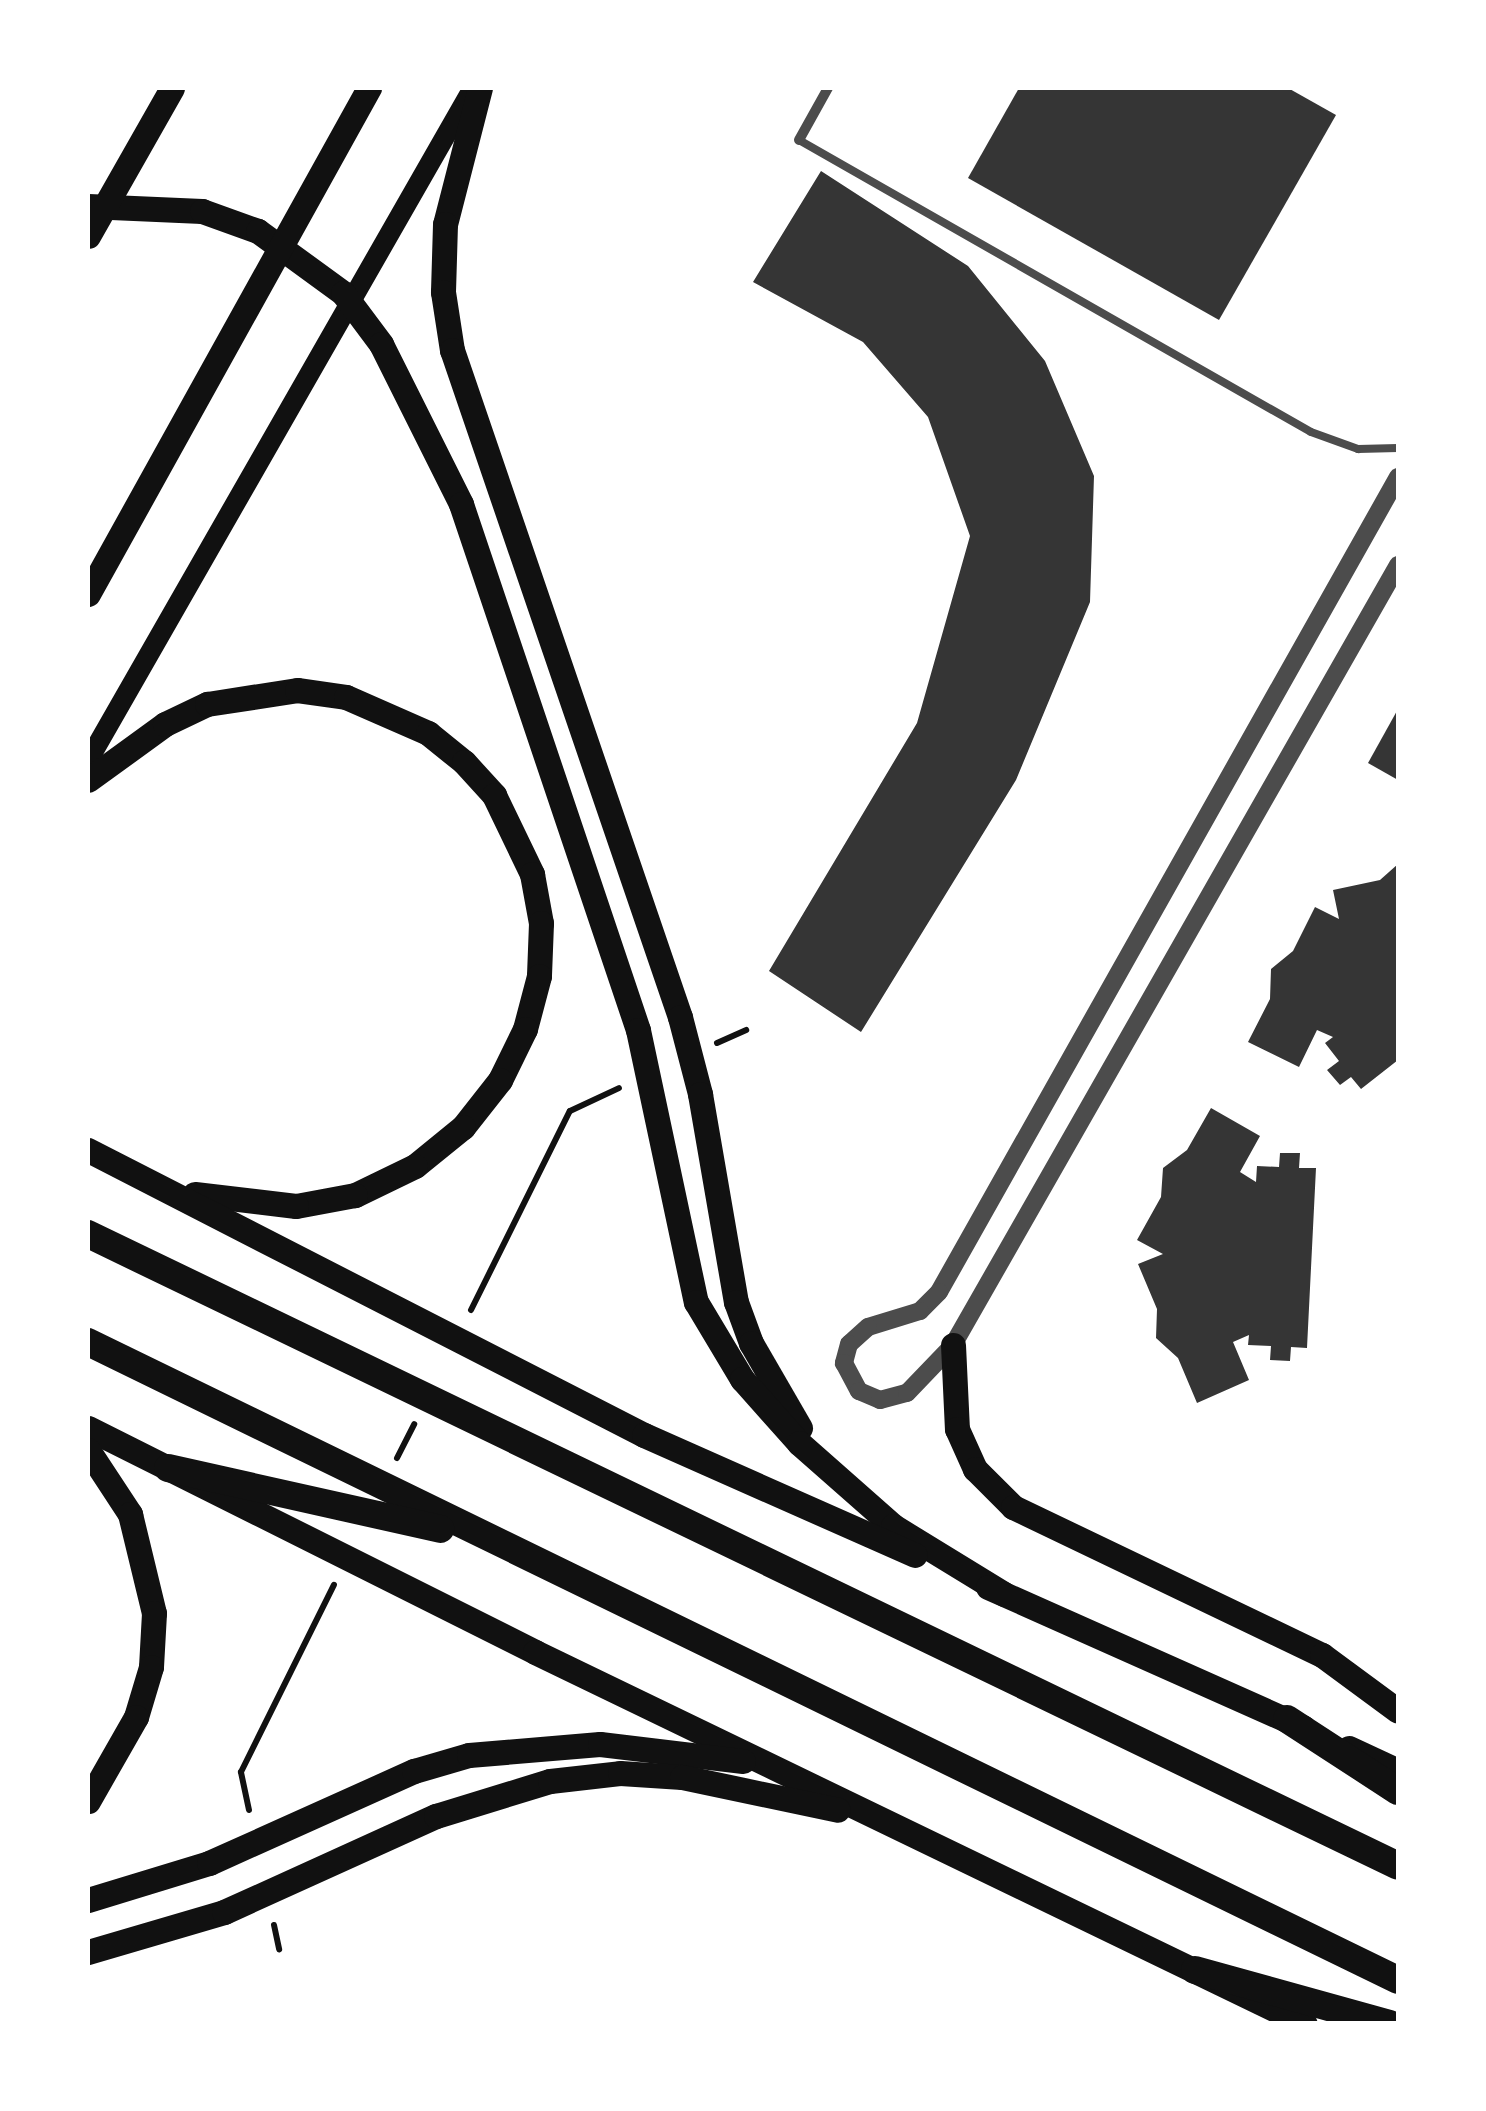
<!DOCTYPE html>
<style>
body{margin:0}
#map{position:relative;width:1486px;height:2111px;overflow:hidden;background:#fff;font-family:"Roboto Serif",serif}
div>[style]{position:absolute}
.building>*{inset:0;background:#353535}
.path>*{height:6px;margin:-3px;padding:0 3px;transform-origin:3px;border-radius:3px;background:#111}
.service>*{height:8px;margin:-4px;padding:0 4px;transform-origin:4px;border-radius:4px;background:#4c4c4c}
.minor>*{height:10px;margin:-5px;padding:0 5px;transform-origin:5px;border-radius:5px;background:#4c4c4c}
.tertiary>*{height:18px;margin:-9px;padding:0 9px;transform-origin:9px;border-radius:9px;background:#4c4c4c}
.secondary>*{height:20px;margin:-10px;padding:0 10px;transform-origin:10px;border-radius:10px;background:#111}
.primary>*{height:25px;margin:-12.5px;padding:0 12.5px;transform-origin:12.5px;border-radius:12.5px;background:#111}
.trunk>*{height:28px;margin:-14px;padding:0 14px;transform-origin:14px;border-radius:14px;background:#111}
span{translate:-50% -50%;white-space:nowrap;text-align:center;line-height:1.15;-webkit-text-stroke:10px #fff;paint-order:stroke}
.frame{position:absolute;inset:0;border:90px solid #fff;pointer-events:none}
</style>
<div id="map">
<div class="building">
<div style="clip-path:polygon(1019px 88px,1288px 88px,1336px 115px,1219px 320px,968px 178px)"></div>
<div style="clip-path:polygon(821px 171px,968px 266px,1045px 361px,1094px 476px,1090px 602px,1016px 780px,861px 1032px,769px 971px,917px 723px,970px 536px,928px 417px,863px 342px,753px 282px)"></div>
<div style="clip-path:polygon(1398px 709px,1398px 780px,1368px 763px)"></div>
<div style="clip-path:polygon(1398px 864px,1398px 1060px,1361px 1089px,1351px 1077px,1340px 1085px,1327px 1070px,1339px 1061px,1325px 1043px,1333px 1037px,1317px 1030px,1299px 1067px,1248px 1042px,1270px 999px,1271px 969px,1293px 951px,1315px 907px,1339px 919px,1333px 890px,1380px 880px)"></div>
<div style="clip-path:polygon(1211px 1108px,1260px 1136px,1240px 1172px,1256px 1182px,1257px 1166px,1279px 1167px,1280px 1153px,1300px 1153px,1299px 1168px,1316px 1168px,1307px 1348px,1291px 1347px,1290px 1361px,1270px 1360px,1271px 1346px,1248px 1345px,1249px 1335px,1233px 1342px,1249px 1380px,1197px 1403px,1178px 1358px,1156px 1338px,1157px 1309px,1138px 1264px,1163px 1254px,1137px 1240px,1161px 1197px,1163px 1168px,1187px 1150px)"></div>
</div>
<div class="path">
<div style="left:717px;top:1043px;width:32px;rotate:-24deg"></div>
<div style="left:471px;top:1310px;width:222px;rotate:-63.6deg"></div>
<div style="left:570px;top:1111px;width:54px;rotate:-25.1deg"></div>
<div style="left:397px;top:1458px;width:38px;rotate:-63deg"></div>
<div style="left:249px;top:1810px;width:39px;rotate:-102deg"></div>
<div style="left:241px;top:1772px;width:209px;rotate:-63.6deg"></div>
<div style="left:274px;top:1925px;width:25px;rotate:78deg"></div>
</div>
<div class="service">
<div style="left:799px;top:140px;width:589px;rotate:29.7deg"></div>
<div style="left:1311px;top:432px;width:50px;rotate:19.9deg"></div>
<div style="left:1358px;top:449px;width:40px;rotate:-1.4deg"></div>
</div>
<div class="minor">
<div style="left:799px;top:140px;width:60px;rotate:-60.9deg"></div>
</div>
<div class="tertiary">
<div style="left:1398px;top:477px;width:935px;rotate:119.39deg"></div>
<div style="left:939px;top:1292px;width:27px;rotate:135deg"></div>
<div style="left:920px;top:1311px;width:54px;rotate:162.9deg"></div>
<div style="left:868px;top:1327px;width:25px;rotate:138deg"></div>
<div style="left:849px;top:1344px;width:20px;rotate:105deg"></div>
<div style="left:844px;top:1363px;width:32px;rotate:62deg"></div>
<div style="left:859px;top:1391px;width:23px;rotate:23deg"></div>
<div style="left:880px;top:1400px;width:28px;rotate:-15deg"></div>
<div style="left:907px;top:1393px;width:66px;rotate:-46.2deg"></div>
<div style="left:953px;top:1345px;width:898px;rotate:-60.29deg"></div>
</div>
<div class="secondary">
<div style="left:88px;top:761px;width:775px;rotate:-60.23deg"></div>
</div>
<div class="primary">
<div style="left:480px;top:88px;width:140px;rotate:104.4deg"></div>
<div style="left:445px;top:224px;width:68px;rotate:91.7deg"></div>
<div style="left:443px;top:292px;width:59px;rotate:81.2deg"></div>
<div style="left:452px;top:350px;width:705px;rotate:71.13deg"></div>
<div style="left:680px;top:1017px;width:80px;rotate:75.4deg"></div>
<div style="left:700px;top:1094px;width:211px;rotate:80.2deg"></div>
<div style="left:736px;top:1302px;width:44px;rotate:69.9deg"></div>
<div style="left:751px;top:1343px;width:98px;rotate:60deg"></div>
<div style="left:88px;top:206px;width:114px;rotate:2.5deg"></div>
<div style="left:202px;top:211px;width:59px;rotate:19.7deg"></div>
<div style="left:258px;top:231px;width:105px;rotate:36.1deg"></div>
<div style="left:343px;top:293px;width:64px;rotate:53.3deg"></div>
<div style="left:381px;top:344px;width:179px;rotate:63.4deg"></div>
<div style="left:461px;top:504px;width:555px;rotate:71.4deg"></div>
<div style="left:638px;top:1030px;width:278px;rotate:78deg"></div>
<div style="left:696px;top:1302px;width:90px;rotate:59.1deg"></div>
<div style="left:742px;top:1379px;width:86px;rotate:48.3deg"></div>
<div style="left:799px;top:1443px;width:125px;rotate:41.4deg"></div>
<div style="left:893px;top:1526px;width:130px;rotate:31.5deg"></div>
<div style="left:88px;top:236px;width:170px;rotate:-60.4deg"></div>
<div style="left:88px;top:594px;width:579px;rotate:-60.96deg"></div>
<div style="left:88px;top:780px;width:95px;rotate:-36deg"></div>
<div style="left:165px;top:724px;width:47px;rotate:-25.5deg"></div>
<div style="left:207px;top:704px;width:91px;rotate:-8.8deg"></div>
<div style="left:297px;top:690px;width:49px;rotate:8.1deg"></div>
<div style="left:346px;top:697px;width:90px;rotate:23.7deg"></div>
<div style="left:428px;top:733px;width:46px;rotate:38.9deg"></div>
<div style="left:464px;top:762px;width:45px;rotate:47.7deg"></div>
<div style="left:494px;top:795px;width:88px;rotate:64.3deg"></div>
<div style="left:532px;top:874px;width:50px;rotate:79.6deg"></div>
<div style="left:541px;top:923px;width:53px;rotate:92.2deg"></div>
<div style="left:539px;top:976px;width:55px;rotate:104.8deg"></div>
<div style="left:525px;top:1029px;width:57px;rotate:116.1deg"></div>
<div style="left:500px;top:1080px;width:60px;rotate:128.2deg"></div>
<div style="left:463px;top:1127px;width:62px;rotate:140.9deg"></div>
<div style="left:415px;top:1166px;width:67px;rotate:154.2deg"></div>
<div style="left:355px;top:1195px;width:60px;rotate:169.4deg"></div>
<div style="left:296px;top:1206px;width:102px;rotate:-173.2deg"></div>
<div style="left:88px;top:1150px;width:625px;rotate:27.14deg"></div>
<div style="left:644px;top:1435px;width:296px;rotate:23.9deg"></div>
<div style="left:953px;top:1345px;width:84px;rotate:87.3deg"></div>
<div style="left:957px;top:1429px;width:44px;rotate:65.8deg"></div>
<div style="left:975px;top:1469px;width:54px;rotate:45deg"></div>
<div style="left:1013px;top:1507px;width:343px;rotate:25.6deg"></div>
<div style="left:1322px;top:1655px;width:94px;rotate:36.4deg"></div>
<div style="left:88px;top:1428px;width:500px;rotate:26.6deg"></div>
<div style="left:535px;top:1652px;width:855px;rotate:25.79deg"></div>
<div style="left:88px;top:1450px;width:77px;rotate:56.7deg"></div>
<div style="left:130px;top:1514px;width:102px;rotate:76.4deg"></div>
<div style="left:154px;top:1613px;width:54px;rotate:93.2deg"></div>
<div style="left:151px;top:1667px;width:52px;rotate:106.7deg"></div>
<div style="left:136px;top:1717px;width:97px;rotate:119.7deg"></div>
<div style="left:988px;top:1587px;width:345px;rotate:24deg"></div>
<div style="left:1349px;top:1748px;width:54px;rotate:25.1deg"></div>
<div style="left:88px;top:1900px;width:127px;rotate:-17deg"></div>
<div style="left:209px;top:1863px;width:225px;rotate:-24.2deg"></div>
<div style="left:414px;top:1771px;width:57px;rotate:-16.2deg"></div>
<div style="left:469px;top:1755px;width:131px;rotate:-4.8deg"></div>
<div style="left:600px;top:1744px;width:144px;rotate:6.8deg"></div>
<div style="left:88px;top:1952px;width:142px;rotate:-16.4deg"></div>
<div style="left:224px;top:1912px;width:233px;rotate:-24.4deg"></div>
<div style="left:436px;top:1816px;width:119px;rotate:-17.1deg"></div>
<div style="left:550px;top:1781px;width:70px;rotate:-6.5deg"></div>
<div style="left:620px;top:1773px;width:62px;rotate:3.7deg"></div>
<div style="left:682px;top:1777px;width:159px;rotate:11.9deg"></div>
</div>
<div class="trunk">
<div style="left:88px;top:1234px;width:1454px;rotate:25.75deg"></div>
<div style="left:88px;top:1342px;width:1457px;rotate:25.97deg"></div>
<div style="left:168px;top:1468px;width:279px;rotate:12.6deg"></div>
<div style="left:1287px;top:1719px;width:132px;rotate:33deg"></div>
<div style="left:1195px;top:1970px;width:202px;rotate:15.5deg"></div>
</div>
<div class="frame"></div>
</div>
